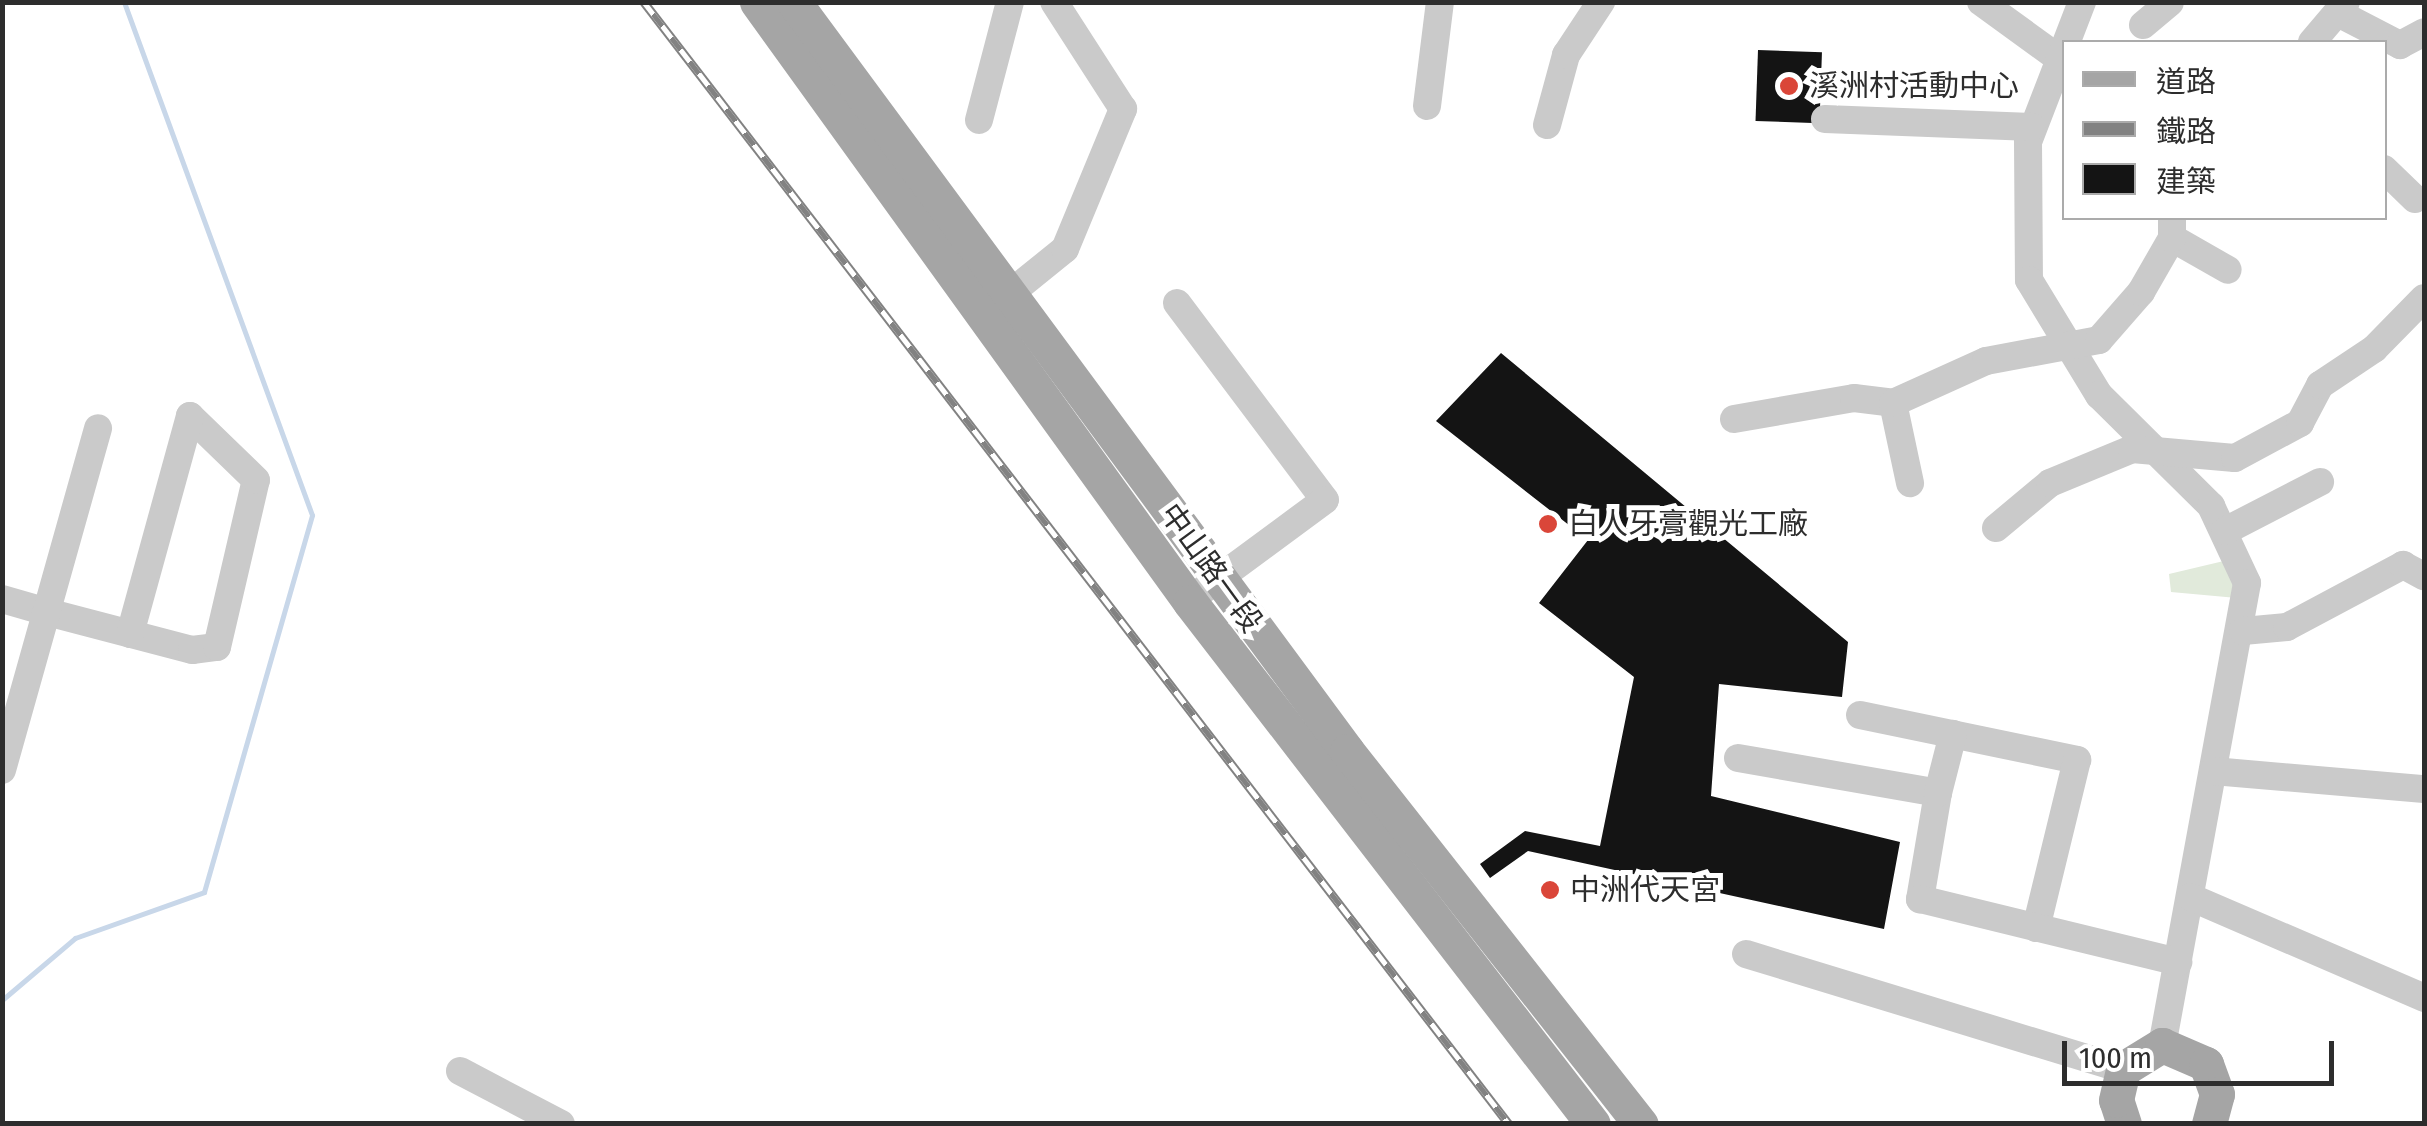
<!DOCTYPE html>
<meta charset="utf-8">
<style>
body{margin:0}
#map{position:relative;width:2427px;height:1126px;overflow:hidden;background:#fff;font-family:"Fira Sans Condensed","Noto Sans TC",sans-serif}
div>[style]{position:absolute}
.green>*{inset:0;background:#e1eadb}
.stream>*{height:5px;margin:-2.5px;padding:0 2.5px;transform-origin:2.5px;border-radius:2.5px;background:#c8d7e9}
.building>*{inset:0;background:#141414;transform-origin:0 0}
.minor>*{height:28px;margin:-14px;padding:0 14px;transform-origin:14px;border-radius:14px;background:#cacaca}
.major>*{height:35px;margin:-17.5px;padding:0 17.5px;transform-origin:17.5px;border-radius:17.5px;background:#a5a5a5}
.rail>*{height:9px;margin-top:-4.5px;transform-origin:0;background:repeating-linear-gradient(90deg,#fff 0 15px,#828282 0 30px);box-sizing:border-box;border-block:2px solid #828282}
.dots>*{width:28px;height:28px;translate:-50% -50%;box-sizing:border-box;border:5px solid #fff;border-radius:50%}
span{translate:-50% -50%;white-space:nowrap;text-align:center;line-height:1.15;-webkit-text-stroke:10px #fff;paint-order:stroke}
.poi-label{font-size:30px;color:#2d2d2d}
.left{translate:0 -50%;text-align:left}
.street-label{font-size:30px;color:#2d2d2d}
.frame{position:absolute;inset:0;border:5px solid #2d2d2d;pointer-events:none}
.legend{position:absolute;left:2062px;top:40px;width:325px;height:180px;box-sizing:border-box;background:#fff;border:2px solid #ababab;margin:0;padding:12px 18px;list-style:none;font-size:30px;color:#2d2d2d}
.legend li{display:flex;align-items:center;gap:20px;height:50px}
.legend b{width:50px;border:2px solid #ababab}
.scale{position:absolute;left:2062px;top:1041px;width:272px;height:45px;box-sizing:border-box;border:5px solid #2d2d2d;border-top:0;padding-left:12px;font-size:30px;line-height:35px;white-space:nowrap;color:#2d2d2d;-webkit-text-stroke:8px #fff;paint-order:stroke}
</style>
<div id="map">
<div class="green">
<div style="clip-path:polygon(2228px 560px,2237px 598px,2171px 592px,2169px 574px)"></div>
</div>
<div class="stream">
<div style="left:2px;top:1000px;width:96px;rotate:-40.3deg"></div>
<div style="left:75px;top:938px;width:137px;rotate:-19.6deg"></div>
<div style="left:204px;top:892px;width:392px;rotate:-74deg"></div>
<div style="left:312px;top:515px;width:546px;rotate:-110.13deg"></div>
</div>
<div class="building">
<div style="left:1758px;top:50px;width:64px;height:71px;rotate:2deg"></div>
<div style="clip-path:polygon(1501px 353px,1848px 642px,1842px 697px,1719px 684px,1711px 796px,1900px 842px,1884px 929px,1528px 851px,1490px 878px,1480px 864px,1525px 831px,1600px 846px,1634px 677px,1539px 603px,1588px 540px,1436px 421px)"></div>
</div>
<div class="minor">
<div style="left:1981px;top:2px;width:102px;rotate:35.9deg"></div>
<div style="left:2082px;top:2px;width:150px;rotate:111.1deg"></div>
<div style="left:2028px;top:142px;width:138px;rotate:89.6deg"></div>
<div style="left:2029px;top:280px;width:135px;rotate:58.7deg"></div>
<div style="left:2099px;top:395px;width:158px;rotate:44.7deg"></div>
<div style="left:2211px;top:506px;width:85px;rotate:64.9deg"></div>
<div style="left:2247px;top:583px;width:470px;rotate:100.4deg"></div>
<div style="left:2338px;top:13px;width:70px;rotate:27.3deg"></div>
<div style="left:2400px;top:45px;width:27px;rotate:-28deg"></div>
<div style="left:2143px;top:25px;width:35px;rotate:-40deg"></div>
<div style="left:2312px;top:42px;width:52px;rotate:-49.6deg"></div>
<div style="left:1427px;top:106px;width:105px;rotate:-82.9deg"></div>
<div style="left:1825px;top:119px;width:207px;rotate:2.2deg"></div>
<div style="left:979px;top:120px;width:122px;rotate:-75.3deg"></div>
<div style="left:1547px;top:125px;width:73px;rotate:-74.8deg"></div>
<div style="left:1566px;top:55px;width:64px;rotate:-56.6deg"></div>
<div style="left:2384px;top:169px;width:43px;rotate:44.1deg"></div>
<div style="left:2172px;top:238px;width:64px;rotate:29.7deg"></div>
<div style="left:1008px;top:295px;width:73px;rotate:-38.9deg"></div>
<div style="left:1065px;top:249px;width:152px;rotate:-67.5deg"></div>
<div style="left:1123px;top:109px;width:127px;rotate:-122.8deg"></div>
<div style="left:1177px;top:303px;width:246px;rotate:53.1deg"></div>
<div style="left:1325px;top:500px;width:152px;rotate:143.6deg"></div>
<div style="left:1893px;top:403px;width:82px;rotate:78deg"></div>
<div style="left:1734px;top:419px;width:122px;rotate:-9.9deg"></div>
<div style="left:1854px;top:398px;width:39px;rotate:7deg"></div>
<div style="left:1893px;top:403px;width:102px;rotate:-24.3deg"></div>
<div style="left:1986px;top:361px;width:115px;rotate:-10.5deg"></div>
<div style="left:2099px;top:340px;width:64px;rotate:-48.8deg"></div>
<div style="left:2141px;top:292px;width:62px;rotate:-60.1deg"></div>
<div style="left:2172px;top:238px;width:20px;rotate:-90deg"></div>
<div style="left:1996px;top:528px;width:70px;rotate:-39.8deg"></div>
<div style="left:2050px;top:483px;width:89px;rotate:-22.5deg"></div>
<div style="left:2132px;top:449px;width:103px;rotate:5deg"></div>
<div style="left:2235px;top:458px;width:74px;rotate:-28.3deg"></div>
<div style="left:2300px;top:423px;width:43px;rotate:-62.2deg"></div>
<div style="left:2320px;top:385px;width:65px;rotate:-33.7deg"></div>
<div style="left:2374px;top:349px;width:71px;rotate:-45.6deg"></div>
<div style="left:2225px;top:531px;width:107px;rotate:-27.3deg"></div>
<div style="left:2px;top:599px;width:47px;rotate:16.1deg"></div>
<div style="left:47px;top:612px;width:150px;rotate:14.7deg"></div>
<div style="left:192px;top:650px;width:25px;rotate:-7deg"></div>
<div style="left:217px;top:647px;width:171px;rotate:-76.9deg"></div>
<div style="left:256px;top:480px;width:92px;rotate:-135.9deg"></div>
<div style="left:190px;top:416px;width:226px;rotate:105.4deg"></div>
<div style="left:2243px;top:631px;width:44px;rotate:-5.2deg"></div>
<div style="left:2287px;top:627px;width:132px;rotate:-28.1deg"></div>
<div style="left:2403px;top:565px;width:24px;rotate:28deg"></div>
<div style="left:1860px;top:715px;width:222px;rotate:11.7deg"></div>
<div style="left:2077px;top:760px;width:173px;rotate:103.7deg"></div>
<div style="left:1738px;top:758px;width:203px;rotate:9.9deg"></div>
<div style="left:1938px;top:793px;width:108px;rotate:99.6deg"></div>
<div style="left:1920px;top:899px;width:266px;rotate:13.7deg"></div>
<div style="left:2px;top:770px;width:355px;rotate:-74.3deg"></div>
<div style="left:2213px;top:771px;width:212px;rotate:4.9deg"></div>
<div style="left:1938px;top:793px;width:61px;rotate:-75.7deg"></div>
<div style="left:2190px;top:897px;width:255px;rotate:23.3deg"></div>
<div style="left:1746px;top:954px;width:394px;rotate:17deg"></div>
<div style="left:460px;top:1071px;width:114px;rotate:27.7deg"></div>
</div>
<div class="major">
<div style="left:757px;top:2px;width:740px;rotate:54.18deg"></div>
<div style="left:1190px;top:602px;width:659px;rotate:52.33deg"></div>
<div style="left:794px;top:2px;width:931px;rotate:53.56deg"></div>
<div style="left:1347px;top:751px;width:475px;rotate:51.8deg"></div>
<div style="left:2124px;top:1124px;width:25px;rotate:-108deg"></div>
<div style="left:2116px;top:1100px;width:32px;rotate:-77deg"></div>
<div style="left:2123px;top:1069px;width:46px;rotate:-31.6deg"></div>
<div style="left:2162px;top:1045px;width:48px;rotate:23.4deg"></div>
<div style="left:2206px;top:1064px;width:32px;rotate:70deg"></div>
<div style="left:2217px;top:1094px;width:31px;rotate:105deg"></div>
</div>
<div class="rail">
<div style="left:644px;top:2px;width:1417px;rotate:52.37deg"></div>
</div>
<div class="dots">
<div style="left:1789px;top:86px;background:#da4639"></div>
<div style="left:1548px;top:524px;background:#da4639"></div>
<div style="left:1550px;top:890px;background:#da4639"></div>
</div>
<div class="poi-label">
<span class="left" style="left:1809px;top:86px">溪洲村活動中心</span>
<span class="left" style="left:1568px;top:524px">白人牙膏觀光工廠</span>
<span class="left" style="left:1570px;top:890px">中洲代天宮</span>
</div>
<div class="street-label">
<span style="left:1211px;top:568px;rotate:54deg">中山路一段</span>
</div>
<div class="frame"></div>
<ul class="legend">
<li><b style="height:12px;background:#a5a5a5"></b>道路</li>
<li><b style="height:12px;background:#828282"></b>鐵路</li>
<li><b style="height:28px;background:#141414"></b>建築</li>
</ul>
<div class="scale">100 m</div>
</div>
